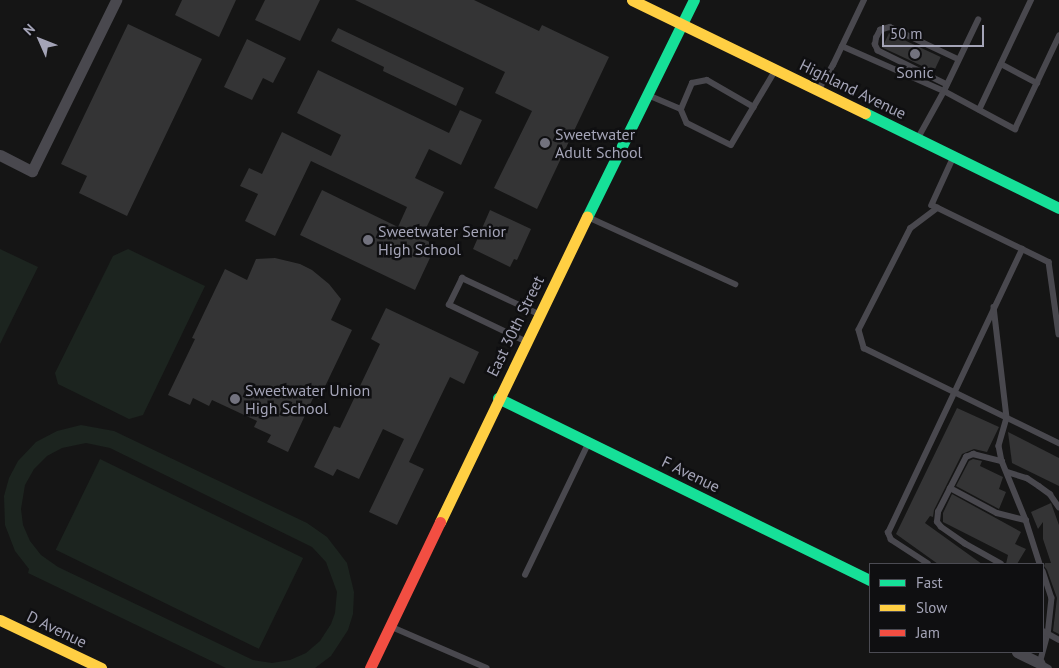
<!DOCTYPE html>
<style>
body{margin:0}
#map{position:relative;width:1059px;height:668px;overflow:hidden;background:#151515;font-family:"PT Sans",sans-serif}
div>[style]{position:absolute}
.green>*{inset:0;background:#1c241f;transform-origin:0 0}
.building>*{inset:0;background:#343435;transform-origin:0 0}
.lane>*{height:5.5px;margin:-2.75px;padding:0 2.75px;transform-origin:2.75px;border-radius:2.75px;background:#49484e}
.street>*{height:11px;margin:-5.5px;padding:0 5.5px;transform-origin:5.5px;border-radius:5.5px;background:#49484e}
.fast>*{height:11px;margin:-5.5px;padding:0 5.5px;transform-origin:5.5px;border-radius:5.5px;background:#16e098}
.slow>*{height:11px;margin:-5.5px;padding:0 5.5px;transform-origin:5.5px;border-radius:5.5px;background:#ffcf43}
.jam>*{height:11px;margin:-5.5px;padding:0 5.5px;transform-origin:5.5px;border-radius:5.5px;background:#f24e42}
.dots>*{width:14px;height:14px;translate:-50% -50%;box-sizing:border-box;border:2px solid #0f0f11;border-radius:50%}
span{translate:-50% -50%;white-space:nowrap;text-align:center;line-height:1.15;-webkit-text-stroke:5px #0f0f11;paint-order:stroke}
.poi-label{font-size:16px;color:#a4a4b7}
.left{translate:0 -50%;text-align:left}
.street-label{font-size:16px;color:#a4a4b7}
.legend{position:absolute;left:869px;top:563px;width:175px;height:90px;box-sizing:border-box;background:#0f0f11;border:1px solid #4b4b53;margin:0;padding:6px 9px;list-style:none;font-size:15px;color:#a4a4b7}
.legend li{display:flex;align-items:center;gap:10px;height:25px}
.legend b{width:25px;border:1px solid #4b4b53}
.north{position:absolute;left:15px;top:15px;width:50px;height:50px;-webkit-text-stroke:4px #0f0f11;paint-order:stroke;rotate:314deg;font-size:14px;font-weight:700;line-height:20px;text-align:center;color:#a4a4b7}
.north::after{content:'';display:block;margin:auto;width:18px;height:22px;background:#a4a4b7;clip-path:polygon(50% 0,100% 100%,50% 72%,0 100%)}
.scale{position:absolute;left:882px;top:25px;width:102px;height:22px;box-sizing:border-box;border:2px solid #a4a4b7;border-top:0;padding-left:6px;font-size:15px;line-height:18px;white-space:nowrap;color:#a4a4b7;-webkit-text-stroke:4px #0f0f11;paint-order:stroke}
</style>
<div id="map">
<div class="green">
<div style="clip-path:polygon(0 249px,38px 267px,0 344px)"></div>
<div style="clip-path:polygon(128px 249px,205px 286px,143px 415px,129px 419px,58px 384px,55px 373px,113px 256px)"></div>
<div style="clip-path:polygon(evenodd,81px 425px,114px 431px,307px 523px,327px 537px,347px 563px,354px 592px,353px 614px,348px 630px,331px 656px,315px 668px,226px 668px,28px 573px,29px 569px,15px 551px,5px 525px,4px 496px,9px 478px,18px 461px,36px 442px,57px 431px,81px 425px,86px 443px,110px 448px,312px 547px,326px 562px,337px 592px,335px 613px,331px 624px,320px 641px,306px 653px,290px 660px,272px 663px,253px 660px,58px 567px,41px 555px,30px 541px,23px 525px,21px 509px,25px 485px,34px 469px,47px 456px,62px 448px,86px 443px)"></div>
<div style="left:100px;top:459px;width:226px;height:101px;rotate:26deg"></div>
</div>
<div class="building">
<div style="clip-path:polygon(182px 0,236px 0,219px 37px,175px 15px)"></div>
<div style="clip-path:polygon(265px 0,320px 0,300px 41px,255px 20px)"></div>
<div style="clip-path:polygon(355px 0,474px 0,539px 31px,542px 25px,609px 57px,537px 209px,494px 188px,532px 111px,495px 93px,505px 72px)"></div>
<div style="clip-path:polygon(128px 24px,202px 59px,127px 216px,79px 193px,87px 176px,61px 164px)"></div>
<div style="clip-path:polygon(338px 28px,464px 88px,456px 106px,383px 71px,384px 67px,331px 41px)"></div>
<div style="left:889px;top:33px;width:57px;height:16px;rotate:25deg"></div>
<div style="clip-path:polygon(247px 39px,286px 58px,273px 83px,263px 78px,252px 100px,224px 87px)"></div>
<div style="clip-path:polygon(318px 70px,449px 133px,460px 110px,482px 120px,461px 165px,429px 149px,415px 178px,444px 192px,421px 238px,436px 245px,415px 290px,300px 235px,322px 190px,398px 227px,407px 207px,311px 161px,275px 236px,245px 221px,258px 194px,240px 186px,249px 168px,262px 174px,282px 132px,331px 156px,341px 135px,297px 113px)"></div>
<div style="clip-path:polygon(490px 210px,531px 229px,517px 260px,514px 259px,510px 267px,473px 249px)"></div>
<div style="clip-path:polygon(275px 258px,300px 264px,312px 270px,329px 284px,341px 299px,331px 320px,352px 330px,319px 399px,314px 396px,288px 452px,267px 442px,271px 435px,254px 427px,257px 421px,212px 400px,209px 406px,193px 398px,190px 405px,168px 395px,195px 339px,192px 338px,225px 269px,247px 280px,256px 259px)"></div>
<div style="clip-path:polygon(386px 308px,479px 352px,464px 384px,450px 377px,409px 462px,424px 469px,397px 525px,369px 512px,404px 439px,383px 429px,359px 479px,337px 469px,333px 476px,314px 467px,334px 426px,340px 428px,380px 344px,371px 339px)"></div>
<div style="clip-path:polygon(957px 408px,999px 427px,987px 452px,974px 449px,962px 454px,934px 510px,933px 517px,930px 516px,925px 523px,982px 564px,938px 564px,896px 534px)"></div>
<div style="clip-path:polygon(1008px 432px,1059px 458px,1059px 486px,1012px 463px)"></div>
<div style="clip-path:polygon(973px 459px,982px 461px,980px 466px,1003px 477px,999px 489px,1006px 492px,999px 509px,956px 486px,969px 461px)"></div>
<div style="clip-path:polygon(952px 494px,1021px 532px,1015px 544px,1026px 549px,1017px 564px,1006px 564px,1008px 555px,943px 522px,943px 513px)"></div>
<div style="clip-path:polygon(1051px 503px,1059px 525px,1059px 634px,1053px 631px,1057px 598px,1047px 570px,1044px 566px,1045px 563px,1051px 563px,1043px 539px,1043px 522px,1038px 529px,1031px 512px)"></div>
</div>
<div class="lane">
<div style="left:842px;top:46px;width:111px;rotate:23.8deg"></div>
<div style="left:944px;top:91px;width:79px;rotate:-64.4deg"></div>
<div style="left:1001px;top:64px;width:41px;rotate:27.8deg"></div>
<div style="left:947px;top:85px;width:77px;rotate:-153.8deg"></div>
<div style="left:878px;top:51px;width:7px;rotate:-117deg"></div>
<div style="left:875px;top:45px;width:7px;rotate:-82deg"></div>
<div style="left:876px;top:38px;width:9px;rotate:-63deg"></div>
<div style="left:880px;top:30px;width:10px;rotate:-17deg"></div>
<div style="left:890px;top:27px;width:75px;rotate:25.2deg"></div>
<div style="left:819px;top:89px;width:28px;rotate:-60deg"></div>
<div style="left:833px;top:65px;width:72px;rotate:-64.5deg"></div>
<div style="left:648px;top:95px;width:36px;rotate:23deg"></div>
<div style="left:681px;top:109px;width:15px;rotate:67deg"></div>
<div style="left:687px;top:123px;width:49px;rotate:26.6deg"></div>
<div style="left:731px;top:145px;width:86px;rotate:-59.3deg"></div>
<div style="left:681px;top:109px;width:28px;rotate:-67deg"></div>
<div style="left:692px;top:83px;width:15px;rotate:-11deg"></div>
<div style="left:707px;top:80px;width:54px;rotate:29.9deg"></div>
<div style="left:979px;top:110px;width:122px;rotate:-64.7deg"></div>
<div style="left:918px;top:138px;width:54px;rotate:-61deg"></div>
<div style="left:944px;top:91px;width:81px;rotate:28.2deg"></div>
<div style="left:1015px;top:129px;width:103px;rotate:-64.7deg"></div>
<div style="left:953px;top:159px;width:51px;rotate:114.5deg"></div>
<div style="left:932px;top:205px;width:130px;rotate:26deg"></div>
<div style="left:1049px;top:262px;width:73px;rotate:82.1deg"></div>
<div style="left:938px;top:208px;width:34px;rotate:143deg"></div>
<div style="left:911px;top:228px;width:114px;rotate:117deg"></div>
<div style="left:859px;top:330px;width:19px;rotate:74deg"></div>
<div style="left:864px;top:348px;width:217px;rotate:26deg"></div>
<div style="left:588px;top:217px;width:162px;rotate:24.5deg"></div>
<div style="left:994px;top:307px;width:112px;rotate:83.3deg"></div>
<div style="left:1007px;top:418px;width:29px;rotate:106deg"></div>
<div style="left:999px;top:446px;width:15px;rotate:79deg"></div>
<div style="left:1002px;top:461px;width:64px;rotate:67.9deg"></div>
<div style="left:1026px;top:520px;width:46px;rotate:72.3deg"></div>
<div style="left:524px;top:341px;width:83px;rotate:-154.4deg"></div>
<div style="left:449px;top:305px;width:30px;rotate:-64deg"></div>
<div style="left:462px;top:278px;width:85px;rotate:25.1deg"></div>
<div style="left:1007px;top:472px;width:21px;rotate:17deg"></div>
<div style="left:1027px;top:478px;width:14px;rotate:34deg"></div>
<div style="left:1039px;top:486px;width:14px;rotate:36deg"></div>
<div style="left:1050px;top:494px;width:16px;rotate:55deg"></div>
<div style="left:950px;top:488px;width:53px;rotate:28deg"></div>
<div style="left:997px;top:513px;width:30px;rotate:14deg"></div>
<div style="left:928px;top:564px;width:44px;rotate:-147deg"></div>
<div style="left:891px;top:540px;width:8px;rotate:-113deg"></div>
<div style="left:888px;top:533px;width:314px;rotate:-64.7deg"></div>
<div style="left:1001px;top:564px;width:41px;rotate:-150.9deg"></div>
<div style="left:965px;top:544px;width:29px;rotate:-145deg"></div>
<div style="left:941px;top:527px;width:6px;rotate:-129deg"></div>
<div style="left:937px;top:522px;width:10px;rotate:-84deg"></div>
<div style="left:938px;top:512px;width:62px;rotate:-63deg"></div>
<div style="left:966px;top:457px;width:8px;rotate:-23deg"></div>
<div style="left:973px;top:454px;width:30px;rotate:14deg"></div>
<div style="left:1043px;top:571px;width:28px;rotate:72deg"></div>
<div style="left:1052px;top:598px;width:36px;rotate:96deg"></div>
<div style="left:1048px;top:634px;width:30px;rotate:105deg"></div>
<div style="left:1040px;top:663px;width:10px;rotate:29deg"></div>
<div style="left:525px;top:575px;width:145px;rotate:-64.3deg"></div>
<div style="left:392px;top:627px;width:103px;rotate:23.3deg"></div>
<div style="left:1043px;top:631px;width:18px;rotate:29deg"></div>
</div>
<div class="street">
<div style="left:0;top:155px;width:36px;rotate:27deg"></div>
<div style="left:32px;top:171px;width:191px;rotate:-63.8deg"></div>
<div style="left:1017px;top:652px;width:25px;rotate:26deg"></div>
</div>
<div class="fast">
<div style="left:865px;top:113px;width:216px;rotate:26.1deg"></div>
<div style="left:587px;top:217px;width:242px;rotate:-63.8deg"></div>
<div style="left:498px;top:398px;width:414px;rotate:26.1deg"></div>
</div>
<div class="slow">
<div style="left:632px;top:0;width:259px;rotate:25.9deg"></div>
<div style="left:440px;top:522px;width:339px;rotate:-64.3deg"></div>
<div style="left:0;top:620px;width:112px;rotate:25.4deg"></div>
</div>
<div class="jam">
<div style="left:370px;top:668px;width:162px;rotate:-64.4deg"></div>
</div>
<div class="dots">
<div style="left:915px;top:54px;background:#72727e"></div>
<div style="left:545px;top:143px;background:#72727e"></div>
<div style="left:368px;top:240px;background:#72727e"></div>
<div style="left:235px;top:399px;background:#72727e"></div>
</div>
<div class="poi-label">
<span style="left:915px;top:72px">Sonic</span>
<span class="left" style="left:555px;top:143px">Sweetwater<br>Adult School</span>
<span class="left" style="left:378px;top:240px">Sweetwater Senior<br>High School</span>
<span class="left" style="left:245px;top:399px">Sweetwater Union<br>High School</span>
</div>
<div class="street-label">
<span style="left:853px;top:89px;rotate:26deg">Highland Avenue</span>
<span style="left:515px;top:326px;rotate:-64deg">East 30th Street</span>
<span style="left:691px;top:474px;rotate:26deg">F Avenue</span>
<span style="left:57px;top:629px;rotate:26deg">D Avenue</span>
</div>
<ul class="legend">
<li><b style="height:6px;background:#16e098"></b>Fast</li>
<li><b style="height:6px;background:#ffcf43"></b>Slow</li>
<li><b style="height:6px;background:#f24e42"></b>Jam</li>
</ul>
<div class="north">N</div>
<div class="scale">50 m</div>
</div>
